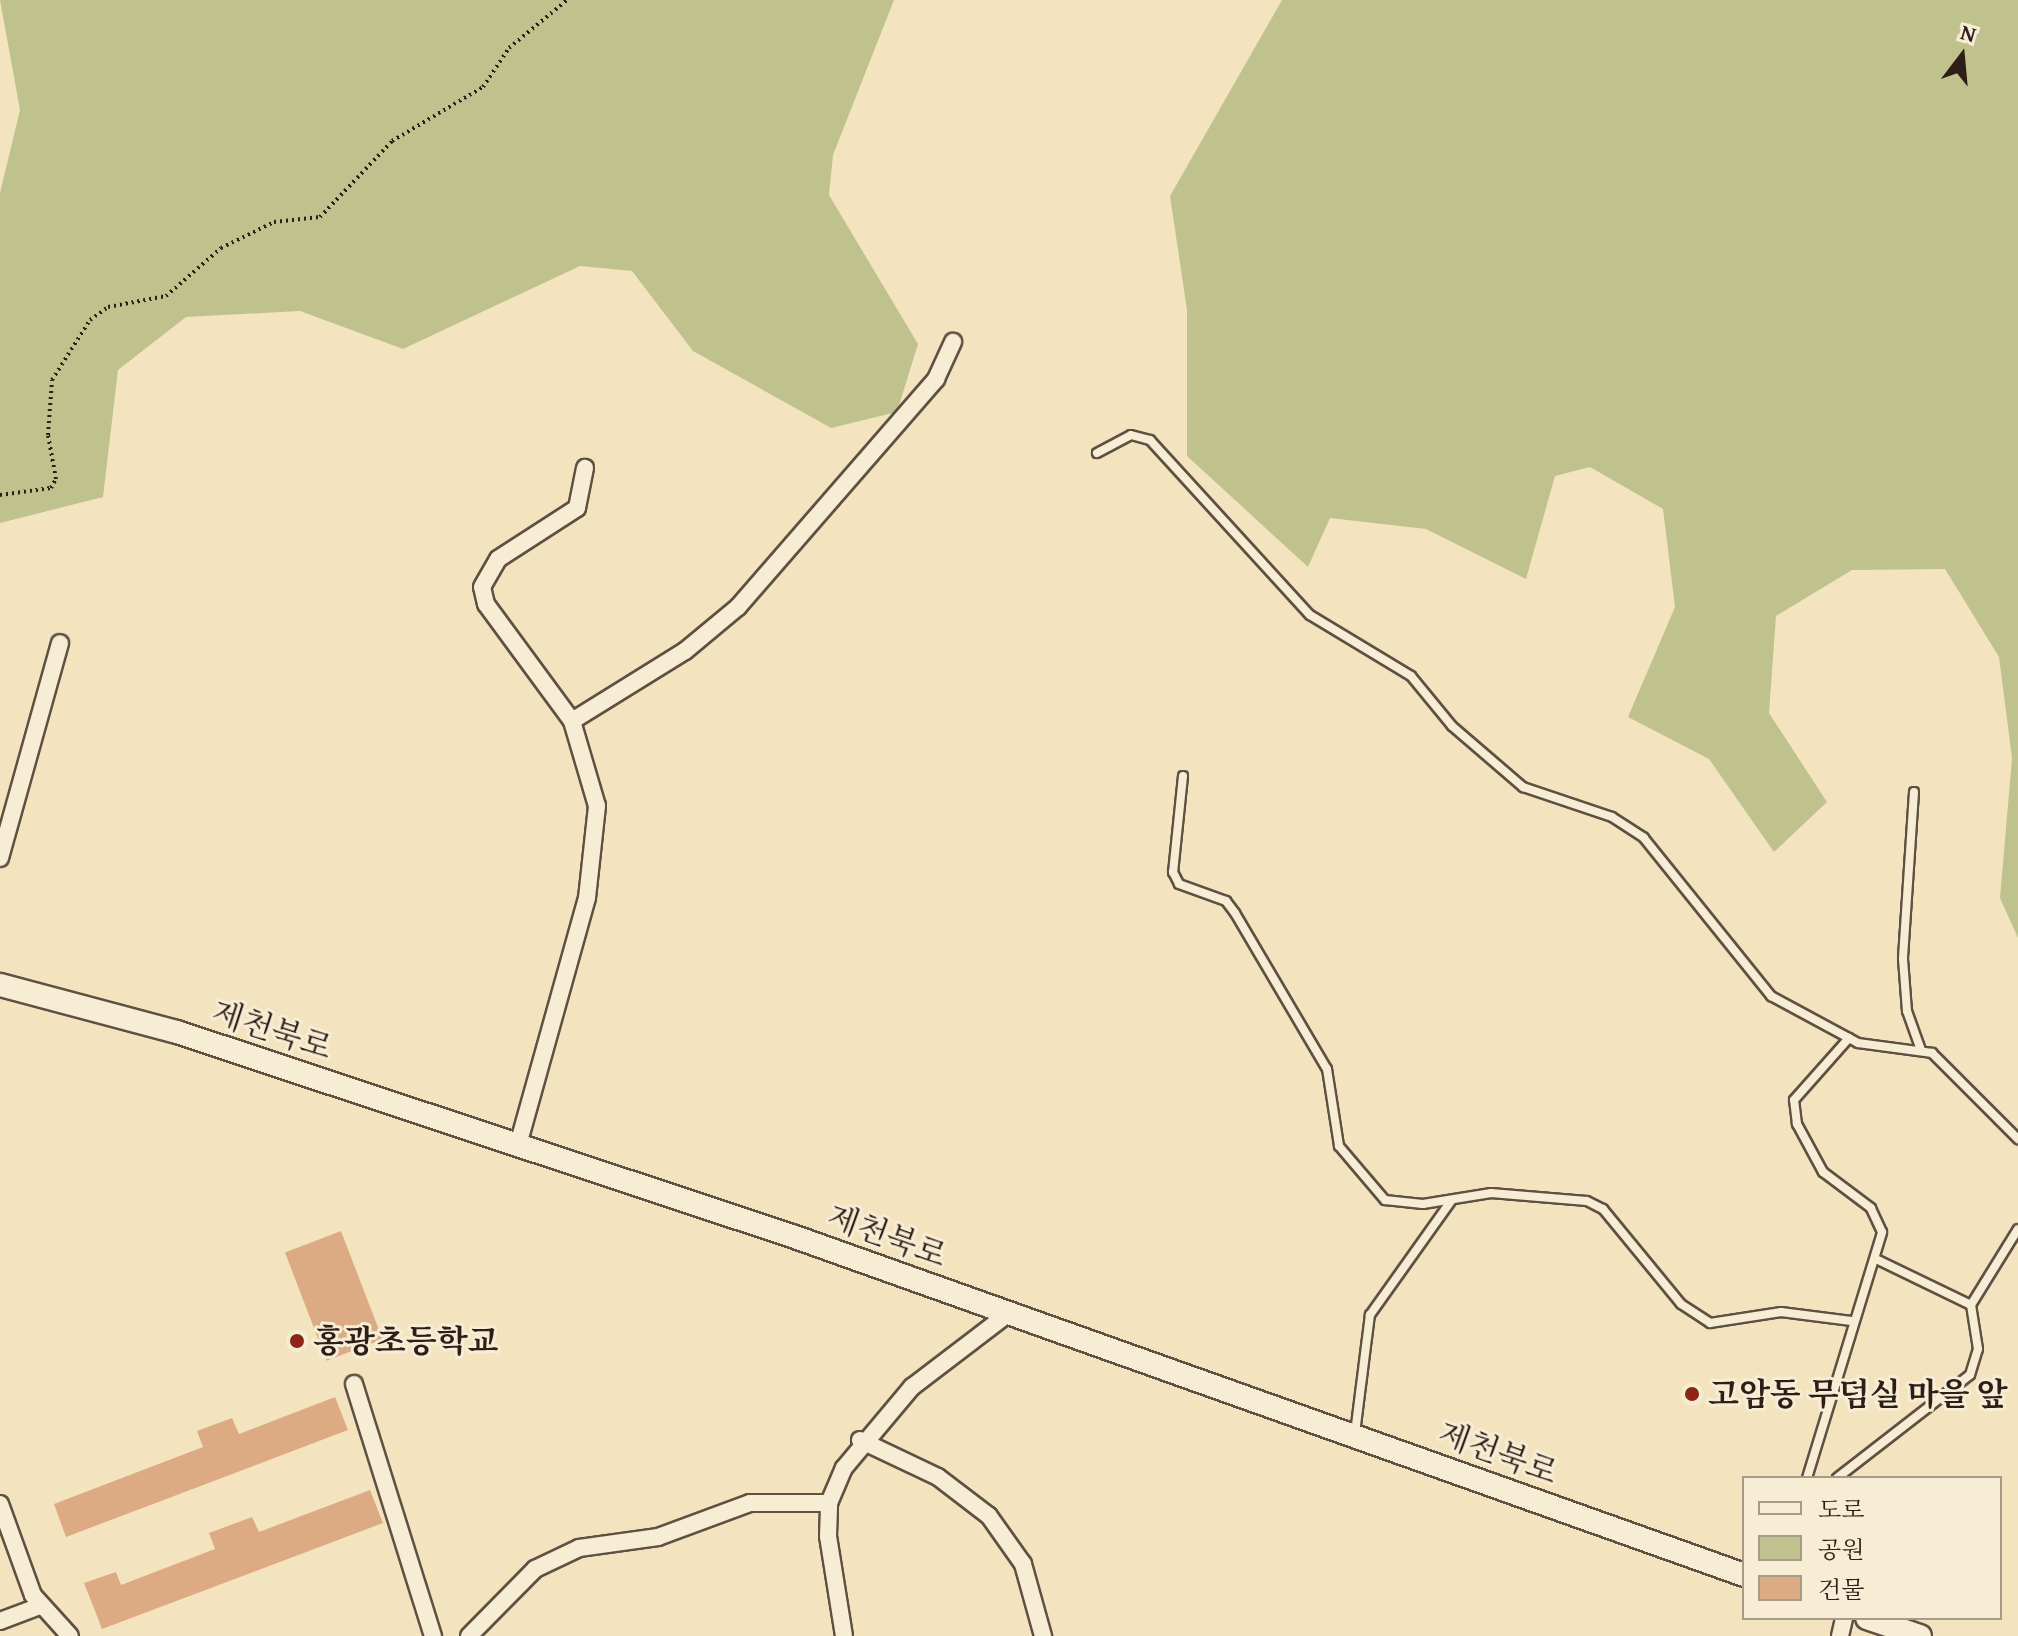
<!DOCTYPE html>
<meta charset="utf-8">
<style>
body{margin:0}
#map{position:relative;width:2018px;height:1636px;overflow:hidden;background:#f3e4bf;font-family:"Gentium Book Plus","Noto Serif KR",serif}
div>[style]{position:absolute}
.green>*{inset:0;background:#c0c28e}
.building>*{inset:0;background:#dcab83;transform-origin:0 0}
.path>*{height:4px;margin-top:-2px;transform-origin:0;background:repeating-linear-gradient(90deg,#2e1e18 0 2px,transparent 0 6px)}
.roads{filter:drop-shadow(2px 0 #5f5042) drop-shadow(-2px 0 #5f5042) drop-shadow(0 2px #5f5042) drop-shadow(0 -2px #5f5042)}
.lane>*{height:8px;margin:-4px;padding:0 4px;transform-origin:4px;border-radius:4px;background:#f7edd5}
.street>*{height:16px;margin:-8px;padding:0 8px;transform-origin:8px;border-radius:8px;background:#f7edd5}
.secondary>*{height:22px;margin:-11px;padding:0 11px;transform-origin:11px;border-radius:11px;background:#f7edd5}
.dots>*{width:22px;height:22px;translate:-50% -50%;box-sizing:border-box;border:4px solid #f7edd5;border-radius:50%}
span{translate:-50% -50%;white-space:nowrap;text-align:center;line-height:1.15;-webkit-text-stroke:6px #f7edd5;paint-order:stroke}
.street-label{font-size:32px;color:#2e1e18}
.poi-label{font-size:32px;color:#2e1e18;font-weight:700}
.left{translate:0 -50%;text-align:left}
.legend{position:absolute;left:1742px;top:1476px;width:260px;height:144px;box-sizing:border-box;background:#f7edd5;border:2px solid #a79a89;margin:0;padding:10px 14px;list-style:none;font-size:24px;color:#2e1e18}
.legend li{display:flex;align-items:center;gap:16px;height:40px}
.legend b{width:40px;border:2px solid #a79a89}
.north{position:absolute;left:1922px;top:16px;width:80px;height:80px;-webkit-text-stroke:6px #f7edd5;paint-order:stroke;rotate:16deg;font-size:22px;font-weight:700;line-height:32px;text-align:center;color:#2e1e18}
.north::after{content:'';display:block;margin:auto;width:28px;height:36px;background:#2e1e18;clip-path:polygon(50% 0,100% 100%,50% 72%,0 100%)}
</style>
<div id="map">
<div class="green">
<div style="clip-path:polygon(0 0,894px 0,833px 155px,829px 195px,918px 344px,897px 412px,831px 428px,693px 351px,632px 271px,580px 266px,403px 349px,300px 311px,186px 317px,118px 370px,103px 497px,0 523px,0 193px,20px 110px)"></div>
<div style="clip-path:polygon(1282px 0,2018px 0,2018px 938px,2000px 898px,2012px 758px,1999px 657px,1945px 569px,1852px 570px,1776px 616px,1769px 713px,1827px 802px,1774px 852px,1709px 759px,1628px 717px,1675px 607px,1663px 509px,1590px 467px,1555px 476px,1526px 579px,1426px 529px,1330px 518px,1308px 567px,1187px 456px,1187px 310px,1170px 196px)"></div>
</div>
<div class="building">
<div style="left:341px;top:1231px;width:116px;height:60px;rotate:69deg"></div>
<div style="clip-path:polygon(335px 1397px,348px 1430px,66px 1537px,54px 1504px,203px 1447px,197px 1431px,232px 1418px,239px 1434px)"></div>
<div style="clip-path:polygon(370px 1490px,383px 1523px,102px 1629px,84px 1583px,116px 1572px,121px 1585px,215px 1549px,209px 1533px,252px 1517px,259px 1532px)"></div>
</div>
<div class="path">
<div style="left:0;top:495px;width:51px;rotate:-7.8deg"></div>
<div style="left:51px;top:488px;width:10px;rotate:-61deg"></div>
<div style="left:56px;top:479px;width:45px;rotate:-100.3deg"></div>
<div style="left:48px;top:435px;width:55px;rotate:-85.8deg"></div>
<div style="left:52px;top:380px;width:71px;rotate:-57.7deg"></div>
<div style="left:90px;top:320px;width:22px;rotate:-36deg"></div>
<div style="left:108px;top:307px;width:59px;rotate:-10.7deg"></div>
<div style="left:166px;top:296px;width:73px;rotate:-41.1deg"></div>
<div style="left:221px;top:248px;width:59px;rotate:-26.1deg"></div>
<div style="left:274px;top:222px;width:46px;rotate:-6.2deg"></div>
<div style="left:320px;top:217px;width:105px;rotate:-46.5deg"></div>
<div style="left:392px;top:141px;width:106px;rotate:-30.7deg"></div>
<div style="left:483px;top:87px;width:47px;rotate:-56.3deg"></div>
<div style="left:509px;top:48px;width:75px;rotate:-39.6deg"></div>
</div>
<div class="roads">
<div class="lane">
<div style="left:1097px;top:453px;width:38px;rotate:-28deg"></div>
<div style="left:1131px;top:435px;width:20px;rotate:15deg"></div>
<div style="left:1150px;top:440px;width:237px;rotate:47.6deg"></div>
<div style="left:1310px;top:615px;width:118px;rotate:31.1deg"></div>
<div style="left:1411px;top:676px;width:65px;rotate:50.6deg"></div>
<div style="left:1452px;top:726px;width:94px;rotate:40.7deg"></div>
<div style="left:1523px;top:787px;width:94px;rotate:18.6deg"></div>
<div style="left:1612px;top:817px;width:38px;rotate:33deg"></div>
<div style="left:1644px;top:838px;width:203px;rotate:51.2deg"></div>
<div style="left:1771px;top:996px;width:99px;rotate:28.4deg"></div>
<div style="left:1858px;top:1043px;width:75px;rotate:7.7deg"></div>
<div style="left:1932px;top:1053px;width:122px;rotate:45deg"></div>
<div style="left:1183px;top:776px;width:97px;rotate:95.9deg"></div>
<div style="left:1173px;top:872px;width:13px;rotate:63deg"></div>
<div style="left:1179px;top:884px;width:50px;rotate:19.9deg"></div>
<div style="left:1226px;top:901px;width:15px;rotate:53deg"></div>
<div style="left:1235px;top:913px;width:181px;rotate:59.5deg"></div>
<div style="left:1327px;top:1069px;width:78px;rotate:81.1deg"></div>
<div style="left:1339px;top:1146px;width:71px;rotate:49.6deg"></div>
<div style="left:1385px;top:1200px;width:38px;rotate:6deg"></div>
<div style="left:1423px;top:1204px;width:69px;rotate:-9.2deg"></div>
<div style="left:1491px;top:1193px;width:96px;rotate:4.8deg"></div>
<div style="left:1587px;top:1201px;width:18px;rotate:27deg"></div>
<div style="left:1603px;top:1209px;width:123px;rotate:50.6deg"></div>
<div style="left:1681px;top:1304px;width:35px;rotate:33deg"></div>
<div style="left:1710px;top:1323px;width:72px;rotate:-8.8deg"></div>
<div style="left:1781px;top:1312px;width:71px;rotate:7.3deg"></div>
<div style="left:1914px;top:792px;width:167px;rotate:93.8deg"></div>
<div style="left:1903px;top:959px;width:52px;rotate:85.6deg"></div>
<div style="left:1907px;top:1011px;width:41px;rotate:70.3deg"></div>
<div style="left:1878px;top:1260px;width:103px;rotate:25.8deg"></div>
<div style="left:1355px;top:1433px;width:119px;rotate:-82.8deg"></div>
<div style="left:1370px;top:1315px;width:140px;rotate:-54.6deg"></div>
<div style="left:1807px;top:1478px;width:257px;rotate:-73deg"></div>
<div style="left:1882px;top:1232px;width:26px;rotate:-115deg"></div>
<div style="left:1871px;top:1208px;width:60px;rotate:-143.1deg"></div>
<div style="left:1823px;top:1172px;width:55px;rotate:-118.4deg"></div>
<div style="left:1797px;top:1124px;width:24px;rotate:-97deg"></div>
<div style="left:1794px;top:1100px;width:83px;rotate:-48.4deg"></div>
<div style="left:1837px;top:1478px;width:168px;rotate:-37.8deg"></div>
<div style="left:1970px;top:1375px;width:27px;rotate:-73deg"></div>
<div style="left:1978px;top:1349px;width:45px;rotate:-99deg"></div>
<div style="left:1971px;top:1305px;width:89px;rotate:-58.3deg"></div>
</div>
<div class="street">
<div style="left:572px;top:721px;width:133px;rotate:-31.8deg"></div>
<div style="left:685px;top:651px;width:69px;rotate:-39.7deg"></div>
<div style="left:738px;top:607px;width:302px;rotate:-49deg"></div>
<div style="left:936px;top:379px;width:41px;rotate:-65.3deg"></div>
<div style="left:0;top:858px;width:223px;rotate:-74.4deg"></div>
<div style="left:518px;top:1145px;width:256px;rotate:-74.4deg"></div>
<div style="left:587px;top:898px;width:93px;rotate:-83.8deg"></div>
<div style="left:597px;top:806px;width:89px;rotate:-106.4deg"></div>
<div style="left:572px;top:721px;width:145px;rotate:-126.3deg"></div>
<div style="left:486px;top:604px;width:17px;rotate:-103deg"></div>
<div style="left:482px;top:587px;width:32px;rotate:-60deg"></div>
<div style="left:498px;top:559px;width:94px;rotate:-32.8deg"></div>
<div style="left:577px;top:508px;width:41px;rotate:-78.7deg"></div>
<div style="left:354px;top:1384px;width:264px;rotate:72.6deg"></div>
<div style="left:860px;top:1440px;width:86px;rotate:25.4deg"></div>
<div style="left:938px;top:1477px;width:64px;rotate:37.4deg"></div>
<div style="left:989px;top:1516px;width:59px;rotate:54.7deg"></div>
<div style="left:1023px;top:1564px;width:75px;rotate:74.5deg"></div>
<div style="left:0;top:1504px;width:97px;rotate:70.1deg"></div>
<div style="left:33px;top:1595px;width:55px;rotate:47.9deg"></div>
<div style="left:0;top:1621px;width:43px;rotate:-20.6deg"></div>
<div style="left:469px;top:1636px;width:94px;rotate:-45.4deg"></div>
<div style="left:535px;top:1569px;width:49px;rotate:-25.5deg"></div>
<div style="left:579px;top:1548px;width:80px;rotate:-7.9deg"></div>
<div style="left:658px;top:1537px;width:98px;rotate:-20.3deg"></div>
<div style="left:750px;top:1503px;width:79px"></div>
<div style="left:844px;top:1636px;width:101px;rotate:-99.1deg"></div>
<div style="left:828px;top:1536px;width:33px;rotate:-88deg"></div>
<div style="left:829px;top:1503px;width:38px;rotate:-67deg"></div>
<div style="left:844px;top:1468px;width:106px;rotate:-50deg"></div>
<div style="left:912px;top:1387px;width:122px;rotate:-37.3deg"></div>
<div style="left:1840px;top:1636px;width:18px;rotate:-77deg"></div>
</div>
<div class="secondary">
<div style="left:0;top:985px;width:183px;rotate:14.9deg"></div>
<div style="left:177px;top:1032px;width:651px;rotate:18.35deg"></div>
<div style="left:795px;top:1237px;width:1007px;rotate:19.6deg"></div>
<div style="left:1867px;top:1618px;width:56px;rotate:18.8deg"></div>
</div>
</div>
<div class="dots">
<div style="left:297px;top:1341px;background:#8f2418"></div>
<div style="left:1692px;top:1394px;background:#8f2418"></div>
</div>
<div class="street-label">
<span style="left:272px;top:1030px;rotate:18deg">제천북로</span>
<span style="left:887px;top:1236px;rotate:20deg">제천북로</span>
<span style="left:1498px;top:1453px;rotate:20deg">제천북로</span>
</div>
<div class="poi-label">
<span class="left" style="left:313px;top:1341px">홍광초등학교</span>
<span class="left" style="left:1708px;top:1394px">고암동 무덤실 마을 앞</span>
</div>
<ul class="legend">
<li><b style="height:10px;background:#f7edd5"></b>도로</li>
<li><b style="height:22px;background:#c0c28e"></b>공원</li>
<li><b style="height:22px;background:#dcab83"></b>건물</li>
</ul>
<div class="north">N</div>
</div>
